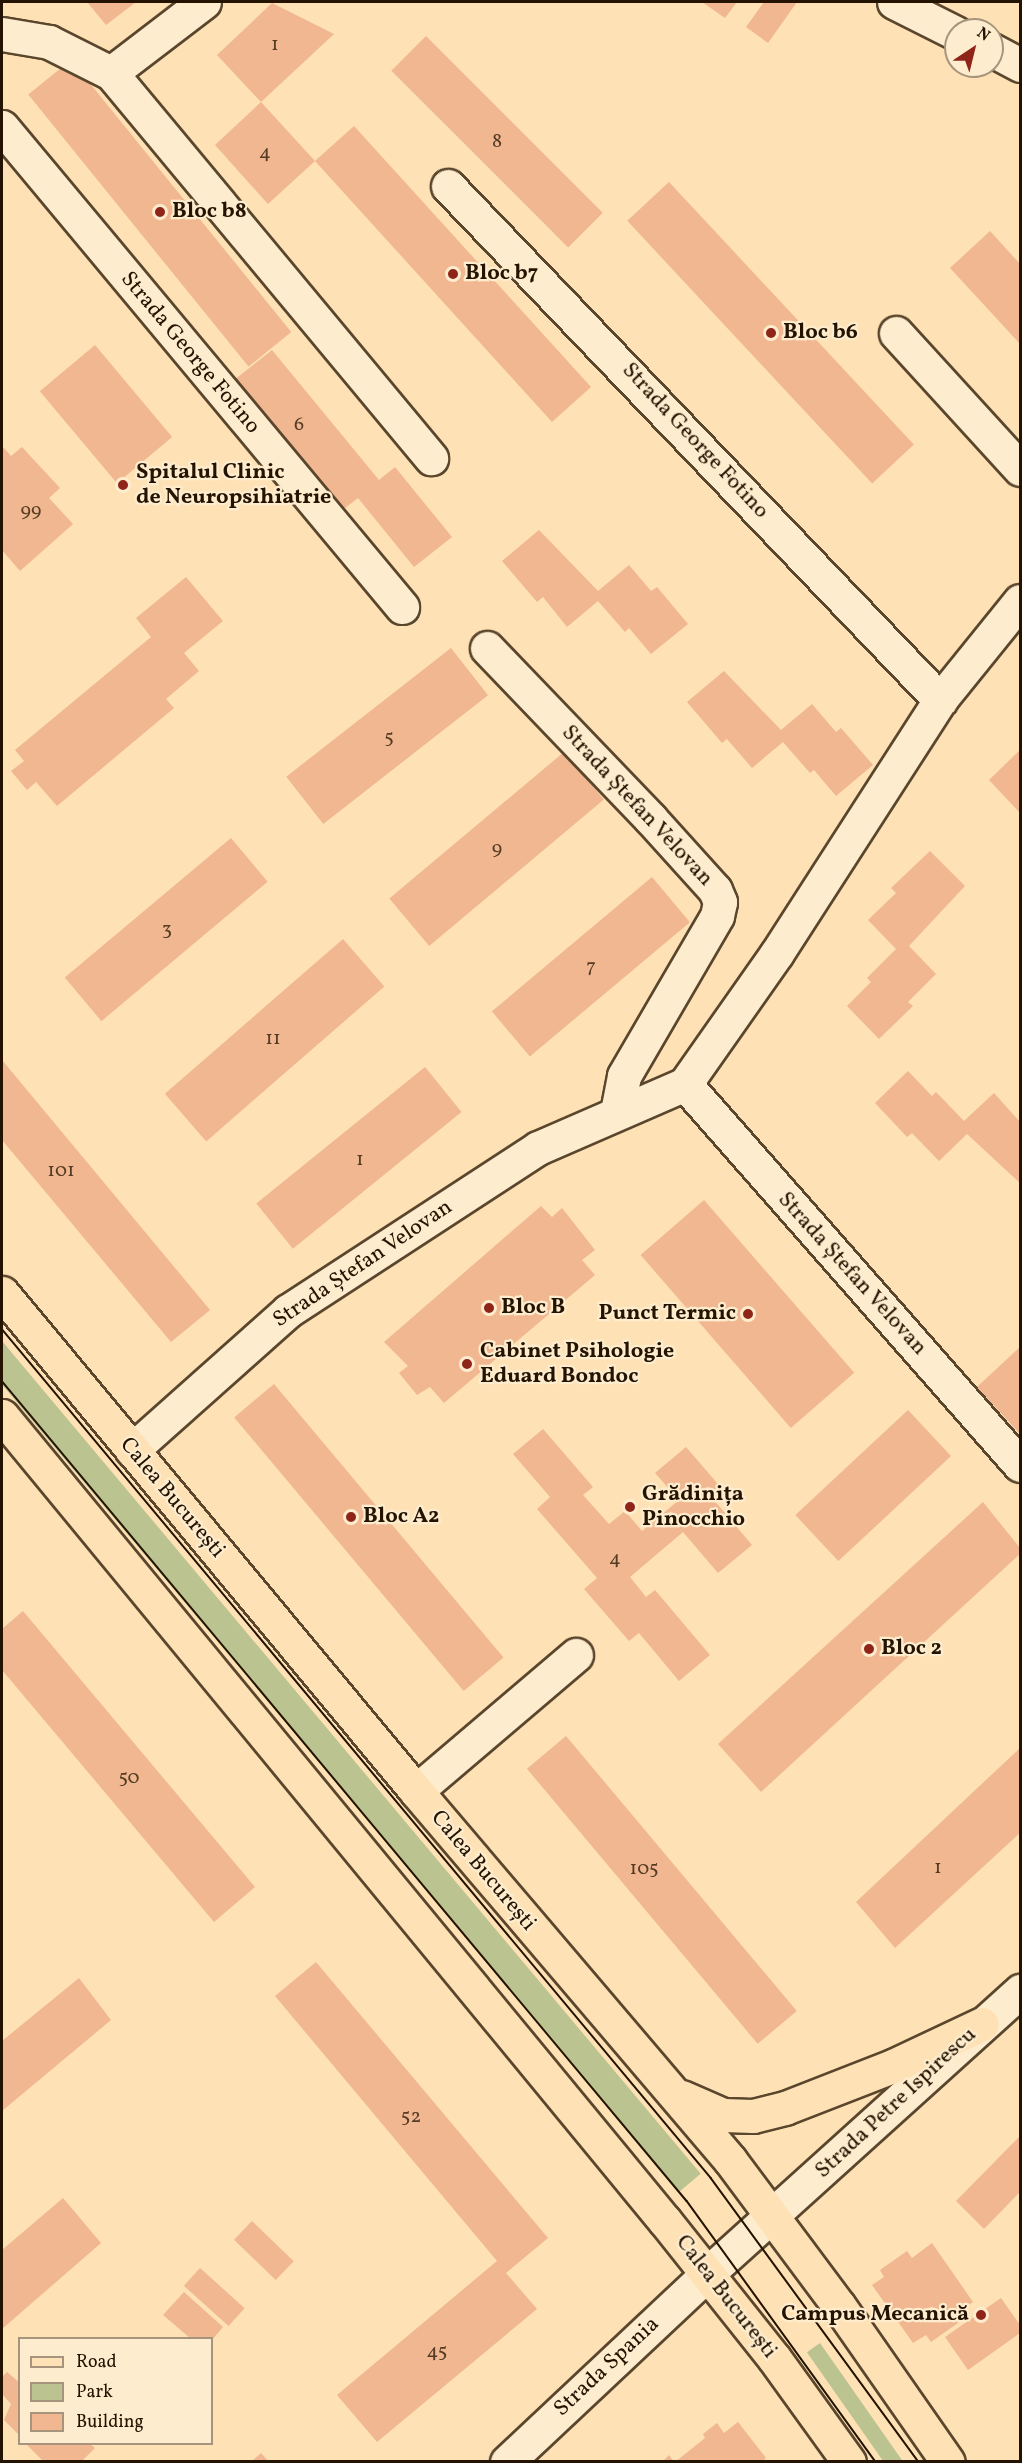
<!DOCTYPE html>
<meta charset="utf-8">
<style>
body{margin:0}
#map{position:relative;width:1022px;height:2463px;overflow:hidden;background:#fee1b4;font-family:Vollkorn,serif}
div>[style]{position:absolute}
.green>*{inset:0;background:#bbc491;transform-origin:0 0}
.building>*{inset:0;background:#f0b791;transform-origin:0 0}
.roads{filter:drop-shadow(2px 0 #5a462d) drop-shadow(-2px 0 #5a462d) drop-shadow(0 2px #5a462d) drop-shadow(0 -2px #5a462d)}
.minor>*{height:33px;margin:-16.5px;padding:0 16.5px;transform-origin:16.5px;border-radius:16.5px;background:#feecce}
.major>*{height:33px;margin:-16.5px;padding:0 16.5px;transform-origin:16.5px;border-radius:16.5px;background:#fee1b4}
.tram>*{height:1.5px;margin:-0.75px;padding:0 0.75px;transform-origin:0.75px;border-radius:0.75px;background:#231300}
.dots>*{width:16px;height:16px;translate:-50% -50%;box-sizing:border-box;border:3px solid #feecce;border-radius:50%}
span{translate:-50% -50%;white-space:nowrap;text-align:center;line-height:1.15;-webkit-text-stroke:4.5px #feecce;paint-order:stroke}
.number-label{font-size:20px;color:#563c24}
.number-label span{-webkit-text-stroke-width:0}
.poi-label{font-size:22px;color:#231300;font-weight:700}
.left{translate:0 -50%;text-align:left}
.right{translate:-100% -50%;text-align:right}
.street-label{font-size:22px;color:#231300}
.frame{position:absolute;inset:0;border:3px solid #231300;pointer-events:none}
.legend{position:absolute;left:18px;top:2337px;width:195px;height:108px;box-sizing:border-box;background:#feecce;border:2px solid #a6957c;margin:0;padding:8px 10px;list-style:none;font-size:18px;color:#231300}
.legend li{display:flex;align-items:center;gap:12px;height:30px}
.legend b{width:30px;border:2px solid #a6957c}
.north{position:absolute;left:944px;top:18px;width:60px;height:60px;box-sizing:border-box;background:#feecce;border:2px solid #a6957c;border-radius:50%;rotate:35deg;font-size:16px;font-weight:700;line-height:24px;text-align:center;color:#231300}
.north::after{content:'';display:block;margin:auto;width:21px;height:27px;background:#8f2418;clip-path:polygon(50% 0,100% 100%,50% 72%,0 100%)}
</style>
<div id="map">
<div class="green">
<div style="left:2px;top:1341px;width:1087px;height:28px;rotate:50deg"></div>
<div style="left:820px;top:2343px;width:144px;height:16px;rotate:55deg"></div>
</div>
<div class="building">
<div style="clip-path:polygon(87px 2px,136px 2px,106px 25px)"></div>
<div style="clip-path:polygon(702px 2px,737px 2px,725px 18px)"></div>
<div style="clip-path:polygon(764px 2px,797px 2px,768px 43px,746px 27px)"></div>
<div style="clip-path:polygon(272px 3px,334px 34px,261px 102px,217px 55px)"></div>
<div style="left:426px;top:36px;width:250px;height:49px;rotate:45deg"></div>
<div style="left:71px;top:60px;width:350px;height:55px;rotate:51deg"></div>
<div style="clip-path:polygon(261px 102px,315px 161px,354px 126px,591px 387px,552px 422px,315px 161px,268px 204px,215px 145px)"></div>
<div style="left:669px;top:182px;width:359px;height:57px;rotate:47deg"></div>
<div style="clip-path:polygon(990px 231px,1020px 264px,1020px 344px,950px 268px)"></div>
<div style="left:95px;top:345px;width:120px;height:72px;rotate:50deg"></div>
<div style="clip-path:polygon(272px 350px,379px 480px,395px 467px,452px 537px,414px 567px,358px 498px,336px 515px,229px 384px)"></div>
<div style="clip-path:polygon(2px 446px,11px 456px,22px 447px,60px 488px,49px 498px,73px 524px,20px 571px,2px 550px)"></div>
<div style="clip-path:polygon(539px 530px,598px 591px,629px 565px,651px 591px,657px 587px,688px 624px,651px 654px,629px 628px,625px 632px,598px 601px,567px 627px,543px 597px,537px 602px,502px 561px)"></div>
<div style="clip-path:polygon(186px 577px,223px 621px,184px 653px,199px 671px,166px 699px,174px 708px,57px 806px,36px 782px,27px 790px,11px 771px,24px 761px,15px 750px,151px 637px,136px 618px)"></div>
<div style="left:451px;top:648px;width:60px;height:209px;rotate:52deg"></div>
<div style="clip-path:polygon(724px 671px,781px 730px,812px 704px,836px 732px,841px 728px,873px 765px,836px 796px,814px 770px,810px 773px,783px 742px,752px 768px,727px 739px,722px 743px,687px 702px)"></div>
<div style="clip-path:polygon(1020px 750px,1020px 813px,989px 780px)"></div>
<div style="left:564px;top:752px;width:62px;height:228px;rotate:50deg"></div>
<div style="left:231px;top:838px;width:57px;height:217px;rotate:50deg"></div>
<div style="clip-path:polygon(930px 851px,965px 886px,909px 946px,936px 974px,908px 1002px,913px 1006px,879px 1039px,847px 1006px,871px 982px,867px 978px,896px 949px,868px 920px,896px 893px,891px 888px)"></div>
<div style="left:652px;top:877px;width:59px;height:209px;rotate:50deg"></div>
<div style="left:343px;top:939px;width:63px;height:236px;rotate:49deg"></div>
<div style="clip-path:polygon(2px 1060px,210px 1310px,171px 1342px,2px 1140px)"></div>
<div style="left:425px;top:1067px;width:58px;height:217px;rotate:51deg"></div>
<div style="clip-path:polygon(908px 1071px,932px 1096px,936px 1092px,964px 1121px,994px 1093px,1020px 1122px,1020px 1183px,967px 1134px,939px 1161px,912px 1133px,907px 1137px,875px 1103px)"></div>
<div style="left:704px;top:1200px;width:229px;height:84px;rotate:49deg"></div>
<div style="clip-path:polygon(541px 1206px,552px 1217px,562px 1208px,595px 1250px,582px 1260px,595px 1275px,444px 1403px,430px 1387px,417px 1395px,399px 1373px,408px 1366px,384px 1342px)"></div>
<div style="clip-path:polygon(1020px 1347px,1020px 1434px,977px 1387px)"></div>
<div style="left:274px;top:1384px;width:357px;height:52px;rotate:50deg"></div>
<div style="left:908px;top:1410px;width:63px;height:154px;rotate:47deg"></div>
<div style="clip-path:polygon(543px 1429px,593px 1487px,583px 1495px,609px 1524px,625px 1511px,642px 1531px,679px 1500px,655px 1473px,686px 1447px,723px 1490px,713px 1499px,752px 1545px,718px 1573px,683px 1532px,630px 1577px,646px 1597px,655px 1590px,710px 1655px,679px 1681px,639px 1633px,629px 1641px,584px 1589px,597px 1578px,537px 1509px,550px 1497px,513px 1454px)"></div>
<div style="clip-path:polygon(983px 1502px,1020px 1548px,1020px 1554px,761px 1792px,718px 1744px)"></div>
<div style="clip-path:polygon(23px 1611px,255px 1887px,214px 1922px,2px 1670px,2px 1629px)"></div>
<div style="left:566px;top:1736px;width:359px;height:51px;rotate:50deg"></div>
<div style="clip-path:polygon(1020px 1748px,1020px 1833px,895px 1948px,856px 1902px)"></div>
<div style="clip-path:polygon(316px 1962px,548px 2238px,506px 2273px,537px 2309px,377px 2442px,337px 2395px,497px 2261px,275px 1996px)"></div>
<div style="clip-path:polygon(79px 1978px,111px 2020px,2px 2111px,2px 2041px)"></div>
<div style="clip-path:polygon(1020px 2136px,1020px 2192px,984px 2229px,956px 2201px)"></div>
<div style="clip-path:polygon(63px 2198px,101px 2243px,2px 2329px,2px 2250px)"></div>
<div style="left:252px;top:2221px;width:58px;height:26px;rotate:44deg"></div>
<div style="clip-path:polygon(932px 2243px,973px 2302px,953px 2315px,958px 2323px,931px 2342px,926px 2335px,913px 2343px,872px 2285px,884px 2277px,880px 2270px,907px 2251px,912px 2258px)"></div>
<div style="left:200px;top:2268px;width:60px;height:24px;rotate:42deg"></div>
<div style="clip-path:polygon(184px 2292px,223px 2327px,212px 2340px,190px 2338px,163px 2315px)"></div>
<div style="clip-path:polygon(1001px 2298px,1020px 2325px,1020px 2333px,968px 2370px,945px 2337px)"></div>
<div style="clip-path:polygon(7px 2372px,20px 2383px,20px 2436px,4px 2420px,11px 2404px,2px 2394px,2px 2377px)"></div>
<div style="clip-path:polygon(738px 2422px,766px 2458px,761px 2462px,675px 2462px,705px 2438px,703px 2434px,717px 2423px,724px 2433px)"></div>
<div style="clip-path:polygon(26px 2444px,90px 2444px,95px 2448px,81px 2462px,44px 2462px)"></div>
<div style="clip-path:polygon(261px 2453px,269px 2462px,251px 2462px)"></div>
<div style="clip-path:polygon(669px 2455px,674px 2462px,662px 2462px)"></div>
</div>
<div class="roads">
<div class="minor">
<div style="left:894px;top:2px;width:69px;rotate:26.6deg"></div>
<div style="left:2px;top:34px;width:48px;rotate:9.7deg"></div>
<div style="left:49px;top:42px;width:69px;rotate:26.6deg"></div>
<div style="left:111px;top:73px;width:501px;rotate:50.27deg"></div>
<div style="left:992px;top:50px;width:32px;rotate:28deg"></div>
<div style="left:111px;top:73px;width:117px;rotate:-37.4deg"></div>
<div style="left:2px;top:127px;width:625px;rotate:50.19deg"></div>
<div style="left:448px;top:186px;width:712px;rotate:46.25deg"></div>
<div style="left:896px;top:333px;width:184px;rotate:47.6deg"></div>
<div style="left:487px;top:648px;width:236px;rotate:46.2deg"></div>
<div style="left:650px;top:818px;width:97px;rotate:47.9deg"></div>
<div style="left:715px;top:890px;width:13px;rotate:67deg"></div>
<div style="left:720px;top:902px;width:14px;rotate:102deg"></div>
<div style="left:717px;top:916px;width:185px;rotate:120.2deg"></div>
<div style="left:624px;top:1076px;width:36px;rotate:101deg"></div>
<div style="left:685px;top:1084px;width:160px;rotate:-54.9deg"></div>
<div style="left:777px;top:953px;width:301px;rotate:-57.2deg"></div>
<div style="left:940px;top:700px;width:127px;rotate:-51.1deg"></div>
<div style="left:685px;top:1084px;width:507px;rotate:48.68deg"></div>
<div style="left:132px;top:1450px;width:209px;rotate:-41.7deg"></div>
<div style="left:288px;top:1311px;width:298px;rotate:-33.1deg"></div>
<div style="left:538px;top:1148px;width:160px;rotate:-23.5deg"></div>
<div style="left:416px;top:1791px;width:210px;rotate:-40.4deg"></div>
<div style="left:507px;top:2462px;width:276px;rotate:-43.2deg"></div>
<div style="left:708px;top:2273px;width:421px;rotate:-42.1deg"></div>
</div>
<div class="major">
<div style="left:2px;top:1293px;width:648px;rotate:50.26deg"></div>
<div style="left:416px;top:1791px;width:485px;rotate:49.6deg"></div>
<div style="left:730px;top:2160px;width:182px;rotate:53.3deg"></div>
<div style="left:839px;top:2306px;width:190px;rotate:55.1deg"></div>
<div style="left:2px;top:1416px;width:1043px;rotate:50.53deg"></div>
<div style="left:665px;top:2221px;width:175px;rotate:51.5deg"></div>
<div style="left:774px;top:2358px;width:128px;rotate:54.2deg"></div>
<div style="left:682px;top:2097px;width:45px;rotate:23.7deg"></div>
<div style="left:723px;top:2115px;width:30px;rotate:2deg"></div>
<div style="left:753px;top:2116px;width:33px;rotate:-14deg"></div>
<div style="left:785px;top:2108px;width:116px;rotate:-21.3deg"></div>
<div style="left:893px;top:2066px;width:98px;rotate:-25.3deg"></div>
</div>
</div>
<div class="tram">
<div style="left:2px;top:1329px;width:1106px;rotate:50.13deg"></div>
<div style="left:711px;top:2178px;width:352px;rotate:53.8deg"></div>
<div style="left:2px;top:1381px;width:1068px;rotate:50.13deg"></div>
<div style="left:687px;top:2201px;width:322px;rotate:54.1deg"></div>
</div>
<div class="dots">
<div style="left:160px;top:212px;background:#8f2418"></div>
<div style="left:453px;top:274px;background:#8f2418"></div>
<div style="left:771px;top:333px;background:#8f2418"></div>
<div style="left:123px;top:485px;background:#8f2418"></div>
<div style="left:489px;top:1308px;background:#8f2418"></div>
<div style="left:748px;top:1314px;background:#8f2418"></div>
<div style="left:467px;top:1364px;background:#8f2418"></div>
<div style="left:630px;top:1507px;background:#8f2418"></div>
<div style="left:351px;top:1517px;background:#8f2418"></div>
<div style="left:869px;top:1649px;background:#8f2418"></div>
<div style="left:981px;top:2315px;background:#8f2418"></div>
</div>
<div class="number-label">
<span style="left:275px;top:45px">1</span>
<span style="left:497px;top:142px">8</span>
<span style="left:265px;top:153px">4</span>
<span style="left:299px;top:425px">6</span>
<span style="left:31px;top:511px">99</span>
<span style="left:389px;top:738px">5</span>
<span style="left:497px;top:849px">9</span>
<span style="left:167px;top:930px">3</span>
<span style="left:591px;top:967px">7</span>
<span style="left:273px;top:1039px">11</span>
<span style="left:360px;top:1160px">1</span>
<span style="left:61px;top:1171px">101</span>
<span style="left:615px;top:1559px">4</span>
<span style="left:129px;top:1778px">50</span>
<span style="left:938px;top:1868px">1</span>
<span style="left:644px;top:1869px">105</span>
<span style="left:411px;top:2117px">52</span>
<span style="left:437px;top:2352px">45</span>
</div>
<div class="poi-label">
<span class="left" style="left:172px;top:212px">Bloc b8</span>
<span class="left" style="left:465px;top:274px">Bloc b7</span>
<span class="left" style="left:783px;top:333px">Bloc b6</span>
<span class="left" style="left:136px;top:485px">Spitalul Clinic<br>de Neuropsihiatrie</span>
<span class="left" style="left:501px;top:1308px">Bloc B</span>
<span class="right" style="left:736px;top:1314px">Punct Termic</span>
<span class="left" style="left:480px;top:1364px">Cabinet Psihologie<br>Eduard Bondoc</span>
<span class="left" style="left:642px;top:1507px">Grădinița<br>Pinocchio</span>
<span class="left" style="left:363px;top:1517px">Bloc A2</span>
<span class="left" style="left:881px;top:1649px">Bloc 2</span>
<span class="right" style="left:969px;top:2315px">Campus Mecanică</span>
</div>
<div class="street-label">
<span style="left:190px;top:353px;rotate:50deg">Strada George Fotino</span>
<span style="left:695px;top:441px;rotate:47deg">Strada George Fotino</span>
<span style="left:637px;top:806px;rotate:47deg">Strada Ștefan Velovan</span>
<span style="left:363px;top:1264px;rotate:-34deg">Strada Ștefan Velovan</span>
<span style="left:852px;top:1274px;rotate:48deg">Strada Ștefan Velovan</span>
<span style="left:172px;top:1498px;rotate:50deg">Calea București</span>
<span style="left:483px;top:1871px;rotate:50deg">Calea București</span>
<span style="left:896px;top:2103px;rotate:-43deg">Strada Petre Ispirescu</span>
<span style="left:726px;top:2297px;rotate:52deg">Calea București</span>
<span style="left:607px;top:2367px;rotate:-43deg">Strada Spania</span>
</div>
<div class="frame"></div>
<ul class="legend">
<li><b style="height:8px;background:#fee1b4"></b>Road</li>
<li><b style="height:16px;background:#bbc491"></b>Park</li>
<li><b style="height:16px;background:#f0b791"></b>Building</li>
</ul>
<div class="north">N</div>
</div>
